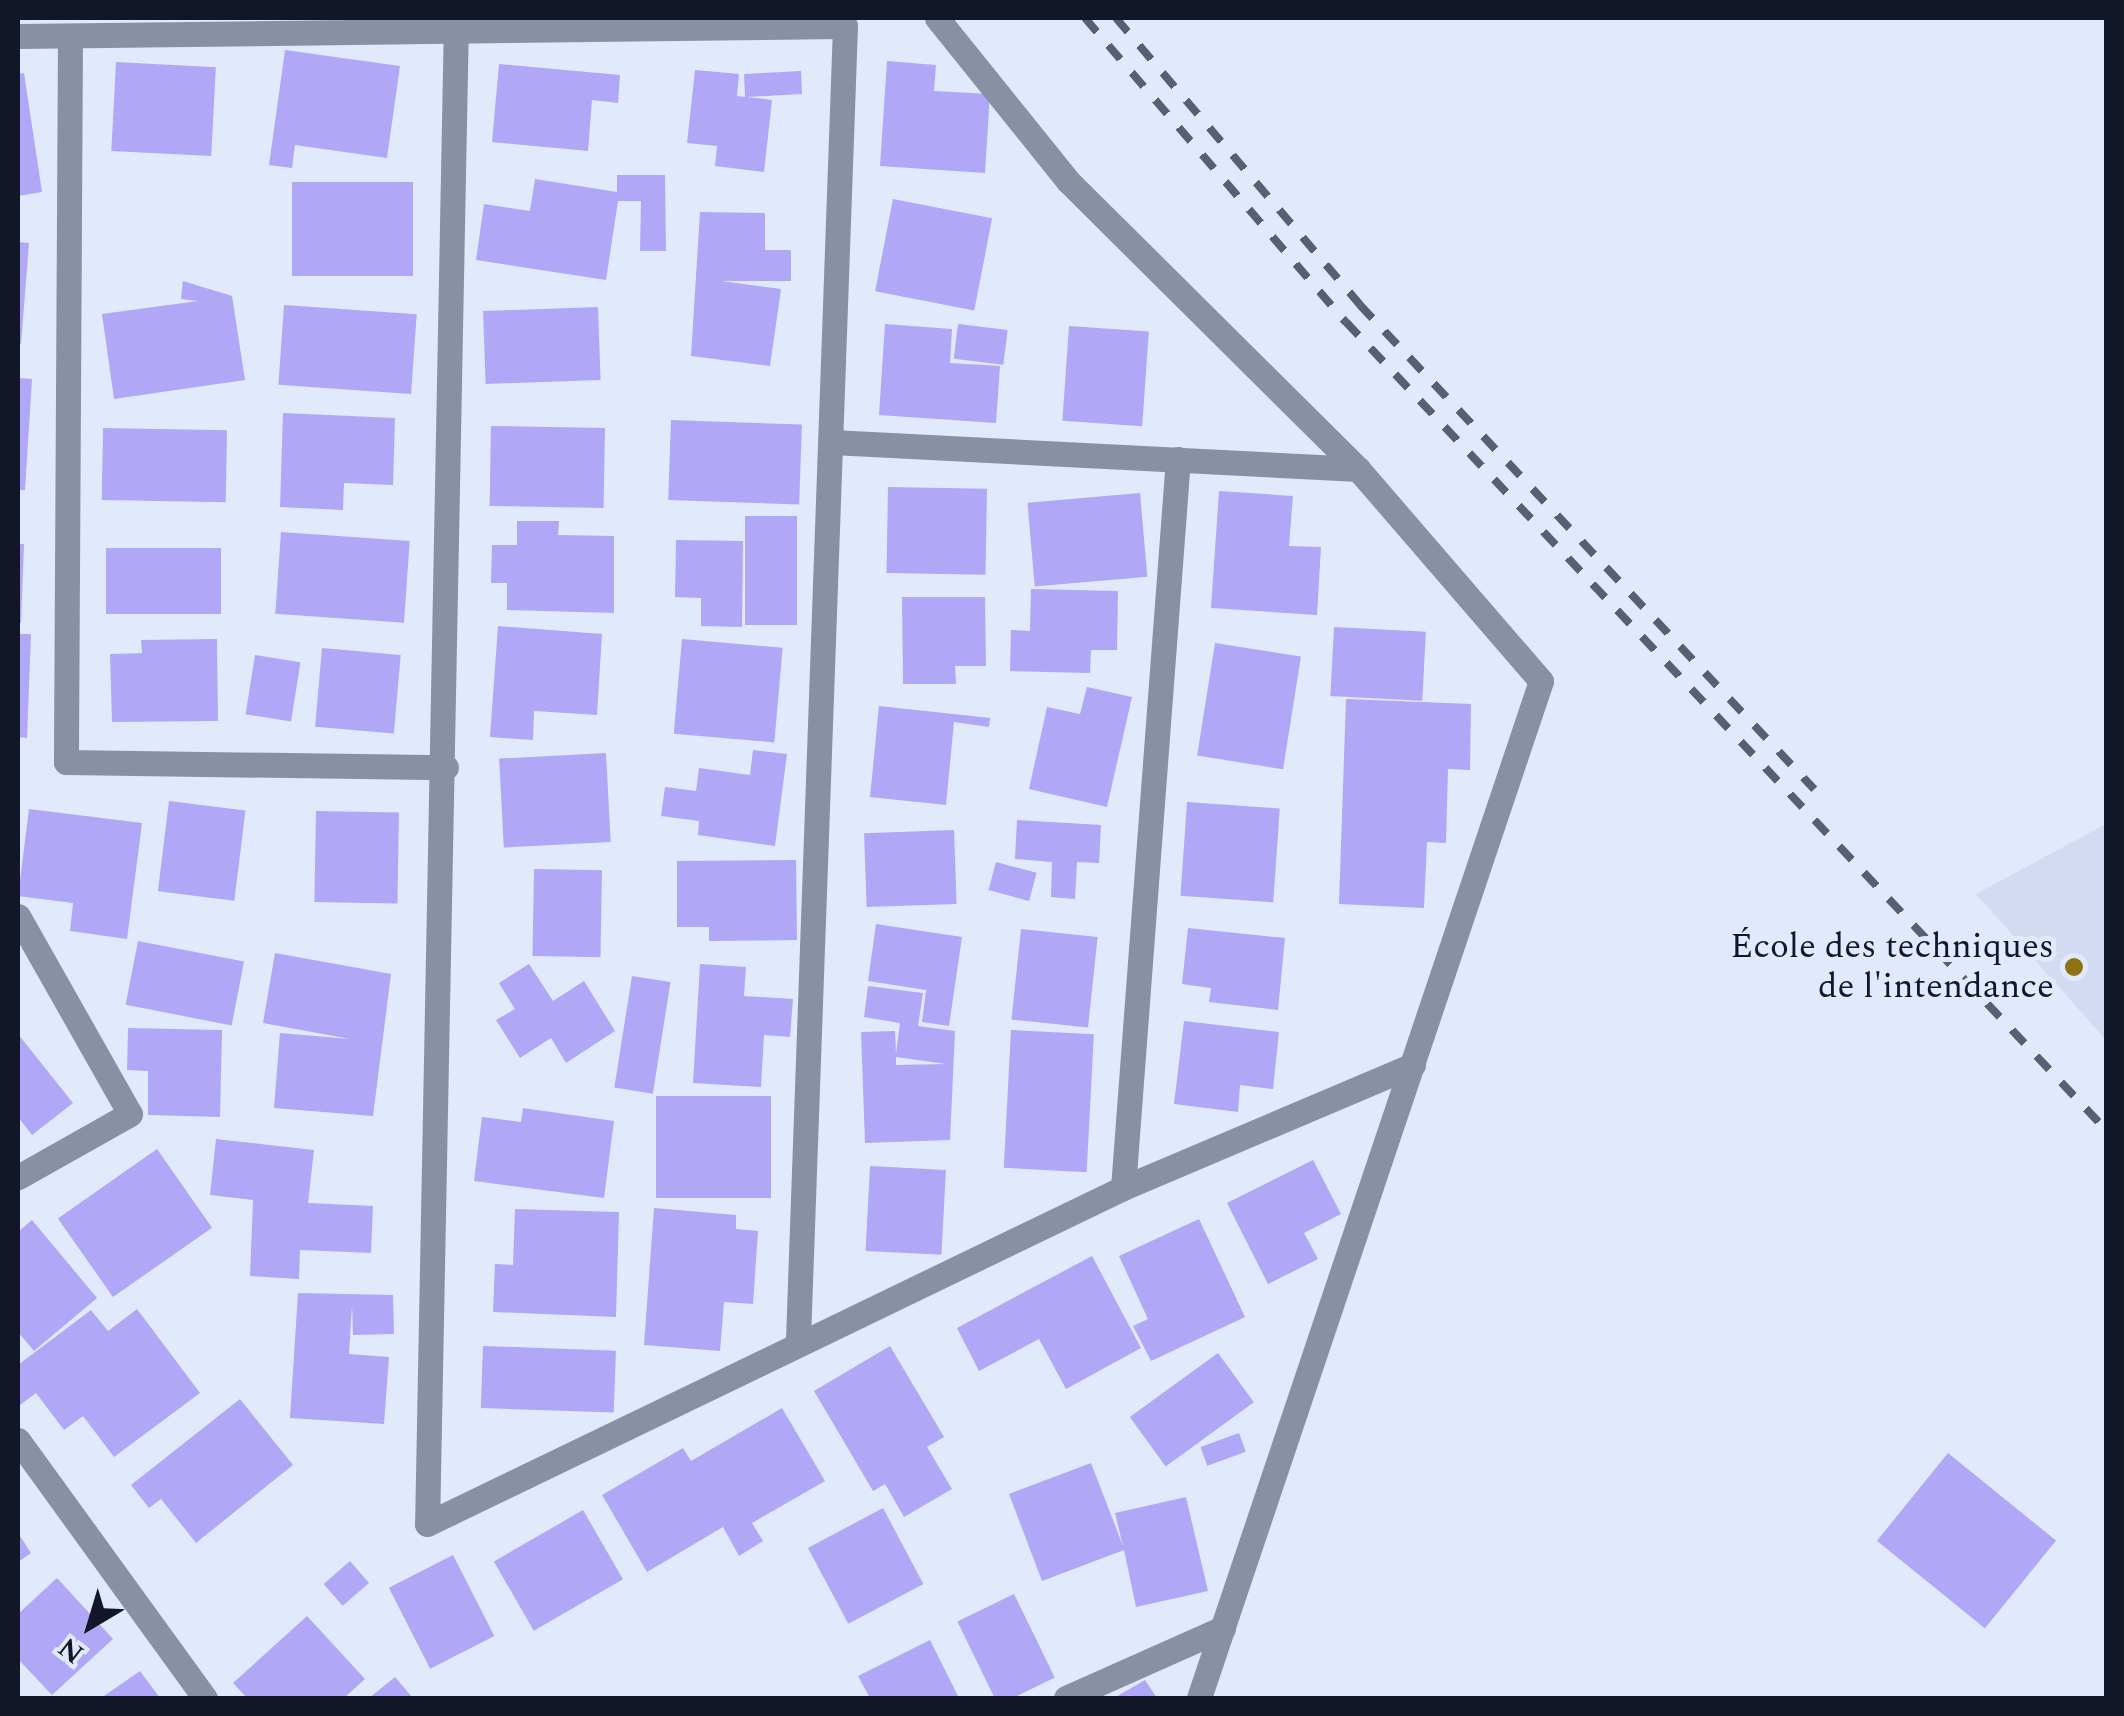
<!DOCTYPE html>
<meta charset="utf-8">
<style>
body{margin:0}
#map{position:relative;width:2124px;height:1716px;overflow:hidden;background:#e1e9fd;font-family:Spectral,serif}
div>[style]{position:absolute}
.built>*{inset:0;background:#d3dbf2}
.building>*{inset:0;background:#b1a7f7;transform-origin:0 0}
.minor>*{height:25px;margin:-12.5px;padding:0 12.5px;transform-origin:12.5px;border-radius:12.5px;background:#8890a5}
.rail>*{height:8px;margin-top:-4px;transform-origin:0;background:repeating-linear-gradient(90deg,#595f72 0 18px,transparent 0 36px)}
.dots>*{width:28px;height:28px;translate:-50% -50%;box-sizing:border-box;border:5px solid #e1e9fd;border-radius:50%}
span{translate:-50% -50%;white-space:nowrap;text-align:center;line-height:1.15;-webkit-text-stroke:10px #e1e9fd;paint-order:stroke}
.poi-label{font-size:35px;color:#111628}
.right{translate:-100% -50%;text-align:right}
.frame{position:absolute;inset:0;border:20px solid #111628;pointer-events:none}
.north{position:absolute;left:40px;top:1576px;width:100px;height:100px;-webkit-text-stroke:8px #e1e9fd;paint-order:stroke;rotate:218deg;font-size:28px;font-weight:700;line-height:40px;text-align:center;color:#111628}
.north::after{content:'';display:block;margin:auto;width:35px;height:45px;background:#111628;clip-path:polygon(50% 0,100% 100%,50% 72%,0 100%)}
</style>
<div id="map">
<div class="built">
<div style="clip-path:polygon(2106px 824px,2106px 1040px,1976px 894px)"></div>
</div>
<div class="building">
<div style="clip-path:polygon(285px 50px,400px 66px,387px 158px,295px 145px,292px 168px,269px 165px)"></div>
<div style="clip-path:polygon(887px 61px,936px 65px,934px 91px,990px 94px,985px 173px,880px 166px)"></div>
<div style="left:116px;top:62px;width:100px;height:89px;rotate:3deg"></div>
<div style="clip-path:polygon(499px 64px,620px 75px,618px 103px,592px 100px,588px 151px,492px 142px)"></div>
<div style="clip-path:polygon(695px 70px,739px 74px,737px 96px,745px 97px,744px 74px,801px 71px,802px 94px,747px 97px,772px 100px,764px 172px,715px 166px,717px 146px,687px 143px)"></div>
<div style="clip-path:polygon(24px 73px,42px 192px,18px 196px,18px 74px)"></div>
<div style="clip-path:polygon(617px 175px,665px 175px,666px 251px,640px 251px,641px 201px,618px 201px,606px 280px,476px 260px,484px 204px,530px 211px,535px 179px,617px 192px)"></div>
<div style="left:292px;top:182px;width:121px;height:94px"></div>
<div style="left:893px;top:199px;width:101px;height:94px;rotate:11deg"></div>
<div style="clip-path:polygon(700px 212px,765px 213px,765px 250px,791px 250px,791px 281px,721px 281px,781px 289px,770px 366px,691px 356px)"></div>
<div style="clip-path:polygon(18px 242px,29px 243px,21px 344px,18px 343px)"></div>
<div style="clip-path:polygon(183px 281px,232px 296px,245px 380px,114px 399px,102px 314px,198px 301px,181px 299px)"></div>
<div style="left:284px;top:305px;width:133px;height:80px;rotate:4deg"></div>
<div style="left:598px;top:307px;width:73px;height:115px;rotate:88deg"></div>
<div style="clip-path:polygon(885px 324px,952px 329px,950px 363px,1000px 366px,996px 423px,879px 415px)"></div>
<div style="left:958px;top:324px;width:50px;height:35px;rotate:7deg"></div>
<div style="left:1069px;top:326px;width:80px;height:95px;rotate:4deg"></div>
<div style="clip-path:polygon(18px 378px,32px 379px,25px 490px,18px 490px)"></div>
<div style="clip-path:polygon(283px 413px,395px 418px,393px 485px,344px 483px,343px 510px,280px 507px)"></div>
<div style="left:671px;top:420px;width:131px;height:80px;rotate:2deg"></div>
<div style="left:491px;top:426px;width:114px;height:80px;rotate:1deg"></div>
<div style="left:103px;top:428px;width:124px;height:72px;rotate:1deg"></div>
<div style="left:888px;top:487px;width:99px;height:86px;rotate:1deg"></div>
<div style="clip-path:polygon(1219px 491px,1293px 496px,1289px 546px,1321px 547px,1317px 615px,1211px 608px)"></div>
<div style="left:1140px;top:493px;width:84px;height:113px;rotate:85deg"></div>
<div style="left:745px;top:516px;width:52px;height:109px"></div>
<div style="clip-path:polygon(517px 521px,559px 521px,558px 535px,614px 536px,614px 613px,507px 610px,507px 583px,491px 583px,492px 545px,517px 545px)"></div>
<div style="left:281px;top:532px;width:129px;height:82px;rotate:4deg"></div>
<div style="clip-path:polygon(676px 540px,743px 541px,742px 627px,701px 626px,701px 598px,675px 597px)"></div>
<div style="clip-path:polygon(18px 544px,24px 544px,21px 623px,18px 622px)"></div>
<div style="left:106px;top:548px;width:115px;height:66px"></div>
<div style="clip-path:polygon(1031px 589px,1118px 591px,1117px 650px,1091px 650px,1090px 673px,1010px 671px,1011px 630px,1030px 631px)"></div>
<div style="clip-path:polygon(902px 597px,985px 597px,986px 666px,955px 666px,956px 684px,903px 684px)"></div>
<div style="clip-path:polygon(498px 626px,602px 634px,597px 715px,534px 711px,533px 740px,490px 737px)"></div>
<div style="left:1334px;top:627px;width:92px;height:69px;rotate:3deg"></div>
<div style="clip-path:polygon(18px 634px,31px 634px,27px 738px,18px 737px)"></div>
<div style="clip-path:polygon(217px 639px,218px 721px,112px 722px,110px 654px,142px 653px,141px 640px)"></div>
<div style="left:682px;top:639px;width:101px;height:95px;rotate:5deg"></div>
<div style="left:1215px;top:643px;width:87px;height:114px;rotate:9deg"></div>
<div style="left:322px;top:648px;width:79px;height:79px;rotate:5deg"></div>
<div style="left:255px;top:655px;width:46px;height:60px;rotate:9deg"></div>
<div style="clip-path:polygon(1087px 687px,1132px 697px,1107px 807px,1029px 789px,1047px 707px,1080px 714px)"></div>
<div style="clip-path:polygon(1346px 699px,1471px 704px,1470px 770px,1448px 769px,1446px 843px,1427px 842px,1424px 908px,1339px 904px)"></div>
<div style="clip-path:polygon(879px 706px,990px 718px,989px 727px,954px 722px,946px 805px,870px 797px)"></div>
<div style="clip-path:polygon(753px 750px,787px 754px,775px 846px,698px 835px,699px 821px,661px 816px,665px 787px,696px 791px,699px 768px,750px 775px)"></div>
<div style="left:606px;top:753px;width:89px;height:107px;rotate:87deg"></div>
<div style="left:169px;top:801px;width:77px;height:91px;rotate:7deg"></div>
<div style="left:1187px;top:802px;width:93px;height:94px;rotate:4deg"></div>
<div style="clip-path:polygon(29px 809px,142px 823px,127px 939px,70px 931px,73px 903px,18px 896px)"></div>
<div style="left:316px;top:811px;width:83px;height:91px;rotate:1deg"></div>
<div style="clip-path:polygon(1017px 820px,1101px 825px,1099px 863px,1077px 862px,1075px 899px,1051px 897px,1052px 862px,1015px 859px)"></div>
<div style="left:954px;top:830px;width:74px;height:90px;rotate:88deg"></div>
<div style="clip-path:polygon(796px 860px,797px 940px,709px 941px,709px 927px,677px 927px,677px 861px)"></div>
<div style="left:996px;top:862px;width:42px;height:29px;rotate:15deg"></div>
<div style="left:534px;top:869px;width:68px;height:87px;rotate:1deg"></div>
<div style="clip-path:polygon(876px 924px,962px 937px,949px 1026px,922px 1022px,926px 990px,868px 981px)"></div>
<div style="clip-path:polygon(1188px 928px,1285px 938px,1278px 1010px,1209px 1002px,1211px 988px,1182px 984px)"></div>
<div style="left:1021px;top:929px;width:77px;height:91px;rotate:6deg"></div>
<div style="left:138px;top:941px;width:108px;height:65px;rotate:11deg"></div>
<div style="clip-path:polygon(275px 953px,391px 974px,373px 1116px,274px 1108px,280px 1033px,350px 1039px,263px 1023px)"></div>
<div style="clip-path:polygon(529px 964px,553px 1001px,584px 981px,615px 1031px,566px 1063px,551px 1038px,520px 1058px,496px 1020px,515px 1009px,499px 983px)"></div>
<div style="clip-path:polygon(700px 964px,746px 967px,744px 996px,793px 999px,790px 1037px,764px 1035px,761px 1087px,693px 1083px)"></div>
<div style="left:632px;top:976px;width:39px;height:113px;rotate:9deg"></div>
<div style="clip-path:polygon(evenodd,868px 986px,923px 993px,918px 1026px,955px 1031px,950px 1140px,865px 1143px,861px 1032px,895px 1031px,896px 1054px,900px 1023px,864px 1017px,868px 986px,896px 1057px,946px 1064px,896px 1065px,896px 1057px)"></div>
<div style="clip-path:polygon(1184px 1021px,1279px 1032px,1273px 1089px,1240px 1085px,1238px 1112px,1174px 1104px)"></div>
<div style="clip-path:polygon(128px 1028px,222px 1030px,220px 1117px,148px 1115px,148px 1071px,127px 1070px)"></div>
<div style="left:1011px;top:1030px;width:83px;height:138px;rotate:3deg"></div>
<div style="clip-path:polygon(18px 1034px,73px 1103px,32px 1135px,18px 1117px)"></div>
<div style="left:656px;top:1096px;width:115px;height:102px"></div>
<div style="clip-path:polygon(523px 1108px,614px 1121px,604px 1198px,474px 1181px,482px 1117px,521px 1122px)"></div>
<div style="clip-path:polygon(216px 1139px,314px 1150px,308px 1203px,373px 1206px,371px 1253px,300px 1250px,299px 1279px,250px 1276px,253px 1200px,210px 1195px)"></div>
<div style="left:157px;top:1149px;width:96px;height:121px;rotate:55deg"></div>
<div style="clip-path:polygon(1313px 1160px,1341px 1214px,1304px 1233px,1318px 1259px,1268px 1284px,1227px 1203px)"></div>
<div style="left:870px;top:1166px;width:76px;height:85px;rotate:3deg"></div>
<div style="clip-path:polygon(654px 1208px,736px 1215px,736px 1229px,758px 1231px,753px 1304px,724px 1302px,720px 1351px,644px 1345px)"></div>
<div style="clip-path:polygon(515px 1209px,619px 1212px,616px 1317px,493px 1312px,495px 1264px,513px 1265px)"></div>
<div style="clip-path:polygon(1199px 1219px,1245px 1317px,1151px 1361px,1133px 1326px,1148px 1319px,1119px 1256px)"></div>
<div style="clip-path:polygon(32px 1220px,97px 1298px,34px 1351px,18px 1332px,18px 1232px)"></div>
<div style="clip-path:polygon(1092px 1256px,1141px 1348px,1066px 1389px,1039px 1339px,979px 1371px,957px 1328px)"></div>
<div style="clip-path:polygon(298px 1293px,393px 1295px,394px 1334px,353px 1335px,352px 1305px,349px 1354px,389px 1357px,384px 1424px,290px 1418px)"></div>
<div style="clip-path:polygon(137px 1309px,200px 1393px,114px 1457px,83px 1416px,64px 1430px,36px 1393px,20px 1405px,18px 1365px,91px 1310px,108px 1331px)"></div>
<div style="left:483px;top:1346px;width:133px;height:62px;rotate:2deg"></div>
<div style="clip-path:polygon(890px 1346px,944px 1437px,927px 1447px,952px 1489px,904px 1517px,885px 1484px,873px 1491px,814px 1391px)"></div>
<div style="left:1218px;top:1353px;width:61px;height:109px;rotate:54deg"></div>
<div style="clip-path:polygon(240px 1399px,293px 1465px,196px 1543px,161px 1499px,149px 1508px,131px 1485px)"></div>
<div style="clip-path:polygon(782px 1408px,825px 1481px,752px 1523px,763px 1541px,739px 1556px,723px 1527px,647px 1572px,602px 1495px,683px 1448px,691px 1461px)"></div>
<div style="left:1239px;top:1433px;width:20px;height:41px;rotate:70deg"></div>
<div style="left:1948px;top:1453px;width:139px;height:113px;rotate:39deg"></div>
<div style="clip-path:polygon(1091px 1463px,1123px 1546px,1115px 1513px,1186px 1497px,1208px 1591px,1136px 1607px,1124px 1550px,1042px 1581px,1009px 1494px)"></div>
<div style="left:883px;top:1508px;width:86px;height:85px;rotate:62deg"></div>
<div style="left:583px;top:1510px;width:80px;height:103px;rotate:60deg"></div>
<div style="clip-path:polygon(18px 1533px,31px 1553px,18px 1562px)"></div>
<div style="left:453px;top:1555px;width:91px;height:72px;rotate:63deg"></div>
<div style="left:350px;top:1561px;width:29px;height:35px;rotate:49deg"></div>
<div style="clip-path:polygon(57px 1578px,113px 1639px,52px 1695px,18px 1659px,18px 1614px)"></div>
<div style="left:1014px;top:1594px;width:93px;height:63px;rotate:64deg"></div>
<div style="clip-path:polygon(307px 1616px,365px 1679px,344px 1698px,247px 1698px,233px 1683px)"></div>
<div style="clip-path:polygon(930px 1640px,959px 1698px,870px 1698px,858px 1676px)"></div>
<div style="clip-path:polygon(140px 1671px,160px 1698px,101px 1698px)"></div>
<div style="clip-path:polygon(395px 1677px,413px 1698px,369px 1698px)"></div>
<div style="clip-path:polygon(1145px 1680px,1157px 1698px,1114px 1698px)"></div>
</div>
<div class="minor">
<div style="left:456px;top:18px;width:1506px;rotate:91.1deg"></div>
<div style="left:427px;top:1524px;width:773px;rotate:-25.77deg"></div>
<div style="left:1123px;top:1188px;width:315px;rotate:-23deg"></div>
<div style="left:937px;top:18px;width:209px;rotate:51.2deg"></div>
<div style="left:1068px;top:181px;width:409px;rotate:44.8deg"></div>
<div style="left:1358px;top:469px;width:280px;rotate:49.2deg"></div>
<div style="left:1541px;top:681px;width:1073px;rotate:108.59deg"></div>
<div style="left:18px;top:36px;width:827px;rotate:-0.69deg"></div>
<div style="left:845px;top:26px;width:1317px;rotate:92.05deg"></div>
<div style="left:70px;top:36px;width:726px;rotate:90.32deg"></div>
<div style="left:66px;top:762px;width:380px;rotate:0.8deg"></div>
<div style="left:832px;top:442px;width:527px;rotate:2.94deg"></div>
<div style="left:18px;top:916px;width:227px;rotate:60.5deg"></div>
<div style="left:130px;top:1114px;width:129px;rotate:150.6deg"></div>
<div style="left:1123px;top:1188px;width:731px;rotate:-85.69deg"></div>
<div style="left:18px;top:1440px;width:319px;rotate:54.1deg"></div>
<div style="left:1066px;top:1698px;width:172px;rotate:-24deg"></div>
</div>
<div class="rail">
<div style="left:1085px;top:18px;width:401px;rotate:49.4deg"></div>
<div style="left:1346px;top:322px;width:1109px;rotate:46.75deg"></div>
<div style="left:1116px;top:18px;width:377px;rotate:49.6deg"></div>
<div style="left:1360px;top:305px;width:664px;rotate:46.83deg"></div>
</div>
<div class="dots">
<div style="left:2074px;top:967px;background:#8f7216"></div>
</div>
<div class="poi-label">
<span class="right" style="left:2054px;top:967px">École des techniques<br>de l'intendance</span>
</div>
<div class="frame"></div>
<div class="north">N</div>
</div>
